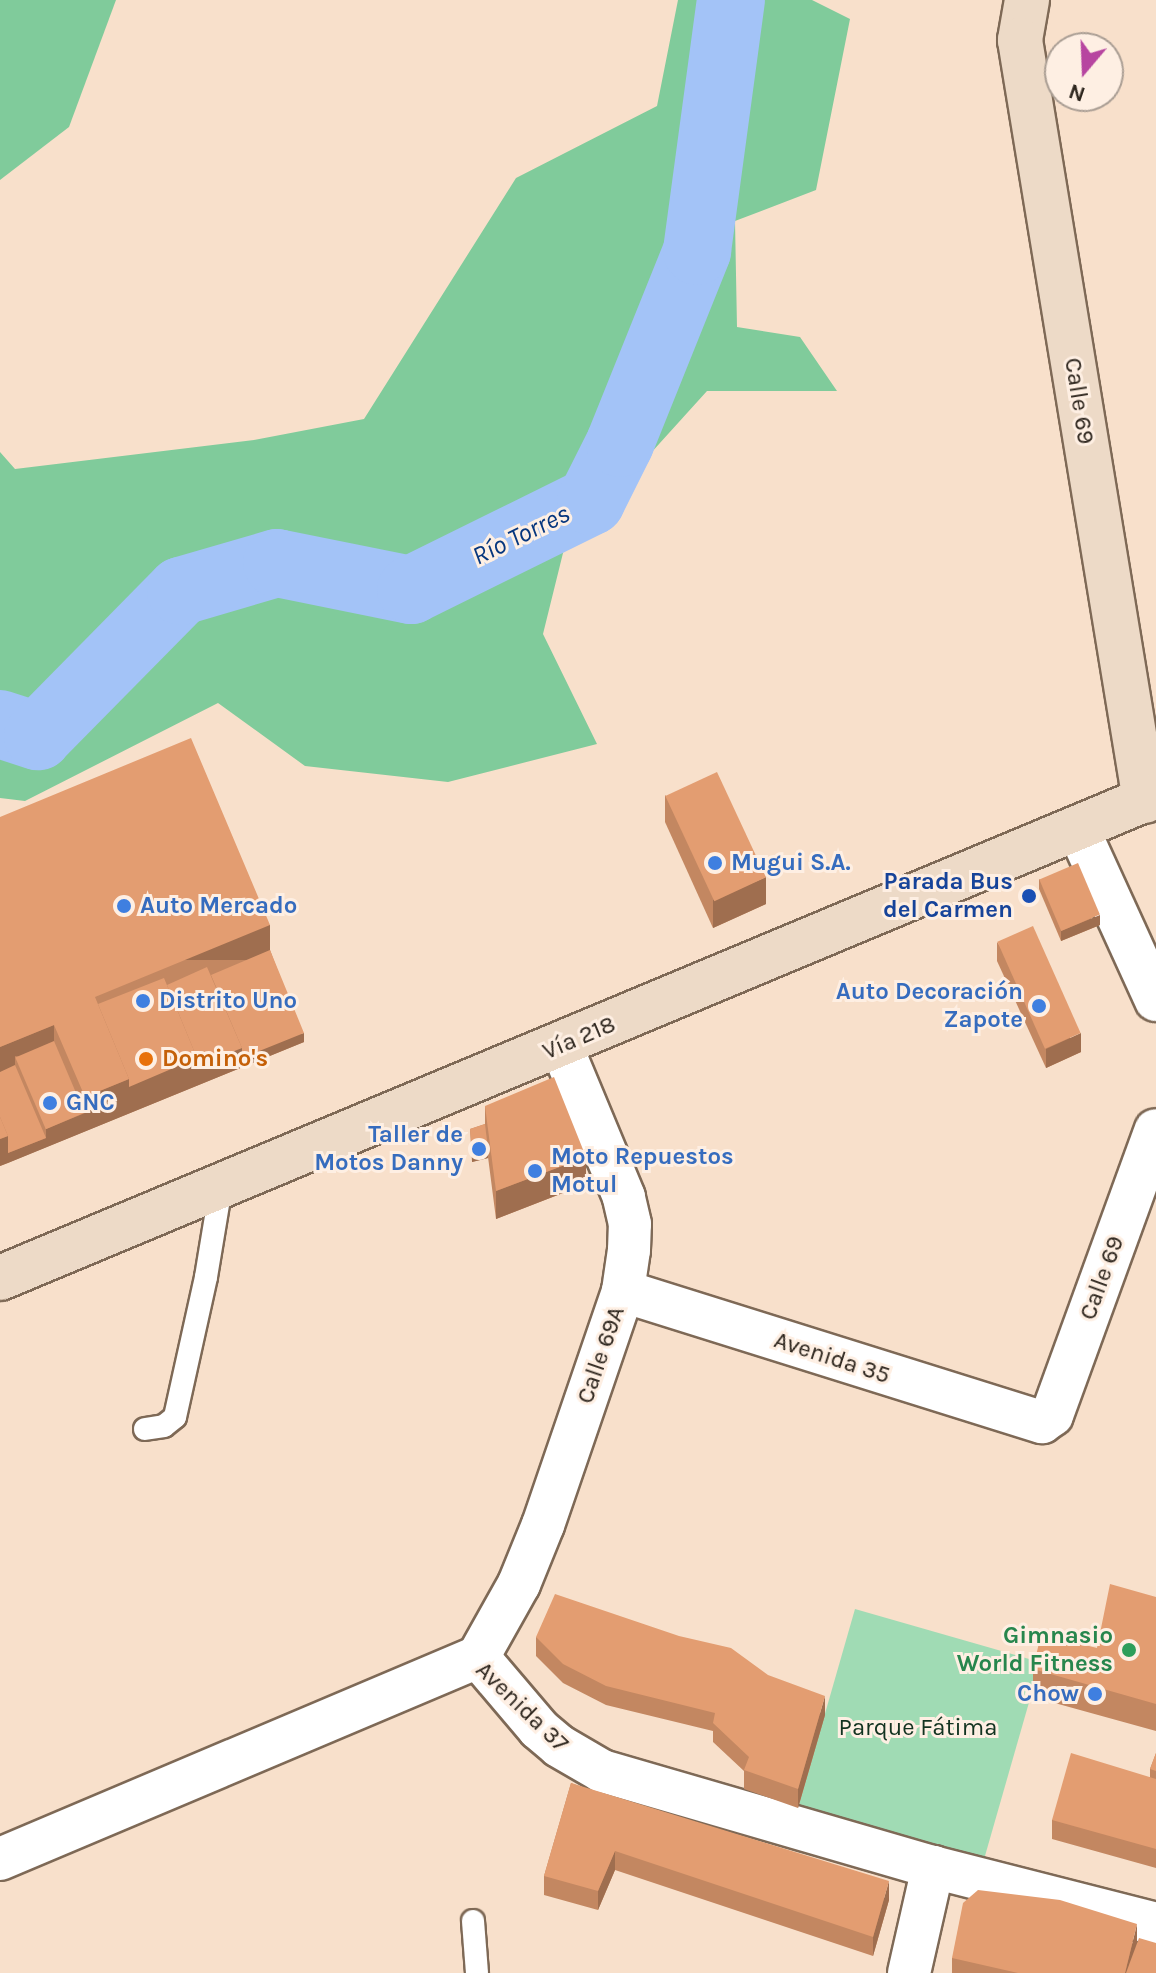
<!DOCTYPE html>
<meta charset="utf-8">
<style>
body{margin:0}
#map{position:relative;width:1156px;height:1973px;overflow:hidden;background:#f8e0cb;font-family:Karla,sans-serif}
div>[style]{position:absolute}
.green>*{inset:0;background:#a0dbb4;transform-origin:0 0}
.forest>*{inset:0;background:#80cb9b}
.river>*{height:68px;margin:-34px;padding:0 34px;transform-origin:34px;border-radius:34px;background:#a3c3f7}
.roads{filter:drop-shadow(2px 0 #7e6956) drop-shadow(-2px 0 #7e6956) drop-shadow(0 2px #7e6956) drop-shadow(0 -2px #7e6956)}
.service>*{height:22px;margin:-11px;padding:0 11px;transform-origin:11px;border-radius:11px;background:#fff}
.minor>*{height:42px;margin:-21px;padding:0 21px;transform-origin:21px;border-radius:21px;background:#fff}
.secondary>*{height:44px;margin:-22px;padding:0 22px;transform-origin:22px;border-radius:22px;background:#eddac7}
.wall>*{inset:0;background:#c38761}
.shaded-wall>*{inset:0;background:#9f6e4f;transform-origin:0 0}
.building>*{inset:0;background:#e39d71;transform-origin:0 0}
.dots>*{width:22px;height:22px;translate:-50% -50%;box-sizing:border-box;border:4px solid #feefe3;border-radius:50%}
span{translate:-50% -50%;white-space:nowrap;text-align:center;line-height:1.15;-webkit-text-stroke:6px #feefe3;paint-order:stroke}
.street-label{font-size:24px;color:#2d251d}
.shop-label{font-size:24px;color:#366cbe;font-weight:700}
.left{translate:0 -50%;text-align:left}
.right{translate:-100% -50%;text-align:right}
.transit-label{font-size:24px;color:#164399;font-weight:700}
.food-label{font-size:24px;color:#c56008;font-weight:700}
.leisure-label{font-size:24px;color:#27864d;font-weight:700}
.park-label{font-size:24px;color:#123320}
.water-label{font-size:26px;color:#06367e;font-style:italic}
.north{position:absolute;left:1044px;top:32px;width:80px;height:80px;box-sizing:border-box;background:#feefe3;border:2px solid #aa9e94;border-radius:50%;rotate:199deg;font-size:22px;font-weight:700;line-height:32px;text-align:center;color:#2d251d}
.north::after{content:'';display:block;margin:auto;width:28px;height:36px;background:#b745a0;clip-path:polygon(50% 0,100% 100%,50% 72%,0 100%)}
</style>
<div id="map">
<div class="green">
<div style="left:855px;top:1609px;width:193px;height:207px;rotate:16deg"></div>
</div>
<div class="forest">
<div style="clip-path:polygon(0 0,116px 0,69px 127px,0 180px)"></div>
<div style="clip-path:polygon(678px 0,812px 0,850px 19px,816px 190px,735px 221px,737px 327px,800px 337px,837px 391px,707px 391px,564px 549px,543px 634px,597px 744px,448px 782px,305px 766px,218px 703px,25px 801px,0 798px,0 452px,15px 469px,254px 440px,364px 419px,516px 178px,657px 106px)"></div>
</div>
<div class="river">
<div style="left:0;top:724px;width:40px;rotate:18deg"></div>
<div style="left:38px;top:736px;width:204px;rotate:-45.4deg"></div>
<div style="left:181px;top:591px;width:100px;rotate:-16.3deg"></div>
<div style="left:277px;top:563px;width:137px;rotate:11.4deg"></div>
<div style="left:411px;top:590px;width:201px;rotate:-26.3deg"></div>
<div style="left:591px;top:501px;width:65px;rotate:-63.4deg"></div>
<div style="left:620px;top:443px;width:207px;rotate:-68.1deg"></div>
<div style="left:697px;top:251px;width:253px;rotate:-82.3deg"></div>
</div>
<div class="roads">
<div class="service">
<div style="left:145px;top:1429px;width:19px;rotate:-9deg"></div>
<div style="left:164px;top:1426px;width:14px;rotate:-39deg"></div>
<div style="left:175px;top:1417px;width:143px;rotate:-77.5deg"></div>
<div style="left:206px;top:1277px;width:92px;rotate:-80.6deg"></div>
<div style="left:473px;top:1921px;width:52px;rotate:85.6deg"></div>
</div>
<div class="minor">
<div style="left:1078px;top:829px;width:188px;rotate:65.5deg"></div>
<div style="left:623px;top:1291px;width:439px;rotate:17.4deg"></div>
<div style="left:1042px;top:1422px;width:12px;rotate:-35deg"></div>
<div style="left:1052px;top:1415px;width:303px;rotate:-70deg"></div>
<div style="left:478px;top:1657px;width:84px;rotate:-60.7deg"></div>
<div style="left:519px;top:1584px;width:64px;rotate:-67.9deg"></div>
<div style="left:543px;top:1525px;width:247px;rotate:-71.1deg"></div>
<div style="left:623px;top:1291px;width:41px;rotate:-81.7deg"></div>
<div style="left:629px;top:1250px;width:26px;rotate:-88deg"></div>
<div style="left:630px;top:1224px;width:28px;rotate:-103deg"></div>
<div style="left:624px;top:1197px;width:164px;rotate:-112.6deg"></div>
<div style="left:0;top:1859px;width:519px;rotate:-22.91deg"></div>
<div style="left:478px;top:1657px;width:94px;rotate:49.7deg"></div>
<div style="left:539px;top:1729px;width:26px;rotate:40deg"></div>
<div style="left:559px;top:1746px;width:50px;rotate:30.2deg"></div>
<div style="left:602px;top:1771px;width:345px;rotate:16.2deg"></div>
<div style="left:933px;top:1867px;width:230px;rotate:14.3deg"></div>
<div style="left:909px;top:1973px;width:109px;rotate:-77.2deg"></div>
</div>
<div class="secondary">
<div style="left:1027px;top:0;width:41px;rotate:99.9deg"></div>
<div style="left:1020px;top:40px;width:771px;rotate:80.67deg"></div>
<div style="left:0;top:1278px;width:1253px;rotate:-22.68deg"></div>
</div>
</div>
<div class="wall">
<div style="clip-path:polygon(665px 795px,766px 904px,713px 928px,665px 822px)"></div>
<div style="clip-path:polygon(0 817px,270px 950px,304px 1042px,0 1166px)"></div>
<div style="clip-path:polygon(1039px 879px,1100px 925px,1061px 941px,1039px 889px)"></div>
<div style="clip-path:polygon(997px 942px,1081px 1052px,1046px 1068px,997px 961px)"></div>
<div style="clip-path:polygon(485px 1106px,586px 1184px,496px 1219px,488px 1157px,488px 1158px,472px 1162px,470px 1129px,485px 1124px)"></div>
<div style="clip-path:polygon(1156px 1597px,1156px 1731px,1033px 1697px,1033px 1669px,1097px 1648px)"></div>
<div style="clip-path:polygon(536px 1637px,825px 1715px,798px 1808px,744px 1789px,744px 1771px,713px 1742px,713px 1731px,606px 1705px,563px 1683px,536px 1656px)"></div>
<div style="clip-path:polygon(1156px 1753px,1156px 1868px,1052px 1839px,1052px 1820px,1150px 1777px,1150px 1769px)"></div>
<div style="clip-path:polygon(571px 1783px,889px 1900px,873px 1956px,615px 1870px,598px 1910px,544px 1895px,544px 1876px)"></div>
<div style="clip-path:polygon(1137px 1943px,1156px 1973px,952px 1973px,952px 1958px)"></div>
</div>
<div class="shaded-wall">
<div style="clip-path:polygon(766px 877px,766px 904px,713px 928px,713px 900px)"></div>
<div style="clip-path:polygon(1100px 915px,1100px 925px,1061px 941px,1061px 931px)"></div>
<div style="left:270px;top:925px;width:35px;height:189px;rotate:90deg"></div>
<div style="clip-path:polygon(54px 1025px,54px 1060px,15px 1056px,15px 1075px,0 1082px,0 1047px)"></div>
<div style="clip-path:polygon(304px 1033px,304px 1042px,8px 1163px,8px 1153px,46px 1138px,46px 1129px,85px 1113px,85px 1097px,129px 1079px,197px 1058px,242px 1048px)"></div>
<div style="clip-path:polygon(1081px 1033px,1081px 1052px,1046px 1068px,1046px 1049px)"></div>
<div style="clip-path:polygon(8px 1136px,8px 1163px,0 1166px,0 1139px)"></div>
<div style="clip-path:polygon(488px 1149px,488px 1158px,472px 1162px,472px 1152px)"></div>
<div style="clip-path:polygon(586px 1157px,586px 1184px,496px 1219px,496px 1191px)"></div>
<div style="clip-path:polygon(825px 1696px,825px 1715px,798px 1808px,798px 1789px)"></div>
<div style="clip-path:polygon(615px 1851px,615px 1870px,598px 1910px,598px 1891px)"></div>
<div style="clip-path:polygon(889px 1881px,889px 1900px,873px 1956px,873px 1937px)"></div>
<div style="clip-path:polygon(1137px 1924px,1137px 1951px,1132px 1973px,1125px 1973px)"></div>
</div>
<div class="building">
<div style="clip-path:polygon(191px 738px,270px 925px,95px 997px,129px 1079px,85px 1097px,54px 1025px,0 1047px,0 817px)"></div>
<div style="left:717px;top:772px;width:116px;height:57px;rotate:65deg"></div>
<div style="left:1078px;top:863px;width:56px;height:42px;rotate:67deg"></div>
<div style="left:1033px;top:926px;width:117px;height:39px;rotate:66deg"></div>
<div style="clip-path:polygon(270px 950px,304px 1033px,242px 1058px,242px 1048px,211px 975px)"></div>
<div style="clip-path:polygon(207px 967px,242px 1048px,197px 1066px,197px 1058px,167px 985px)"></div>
<div style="clip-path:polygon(164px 978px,197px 1058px,129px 1087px,129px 1079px,98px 1004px)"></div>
<div style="left:54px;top:1041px;width:78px;height:42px;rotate:67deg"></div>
<div style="clip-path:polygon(15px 1065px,46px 1138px,8px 1153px,8px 1136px,0 1117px,0 1072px)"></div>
<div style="clip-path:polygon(554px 1077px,586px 1157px,496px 1191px,485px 1106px)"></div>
<div style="clip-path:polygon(0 1117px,8px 1136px,0 1139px)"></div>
<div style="clip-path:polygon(485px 1124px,488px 1149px,472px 1152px,470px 1129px)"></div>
<div style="clip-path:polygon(1110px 1584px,1156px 1597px,1156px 1704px,1033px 1669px,1041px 1634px,1097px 1648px)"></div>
<div style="clip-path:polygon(555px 1594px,679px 1636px,731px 1648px,768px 1675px,825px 1696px,798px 1789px,744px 1770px,749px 1757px,713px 1723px,715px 1713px,606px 1686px,563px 1664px,536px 1637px)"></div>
<div style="clip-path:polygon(1071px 1753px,1156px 1779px,1156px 1849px,1052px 1820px)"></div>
<div style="clip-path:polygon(1156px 1753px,1156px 1771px,1150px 1769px)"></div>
<div style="clip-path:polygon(571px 1783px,889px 1881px,873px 1937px,615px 1851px,598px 1891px,544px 1876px)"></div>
<div style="clip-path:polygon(978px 1890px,1060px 1900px,1137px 1924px,1125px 1973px,1018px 1973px,952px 1958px,963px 1903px)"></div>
<div style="clip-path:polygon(1139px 1938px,1156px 1943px,1156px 1973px,1126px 1973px)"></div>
</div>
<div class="dots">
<div style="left:715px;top:863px;background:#3f7fe0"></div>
<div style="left:1029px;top:896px;background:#1a4fb4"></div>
<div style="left:124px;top:906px;background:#3f7fe0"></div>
<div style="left:143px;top:1001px;background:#3f7fe0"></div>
<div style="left:1039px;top:1006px;background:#3f7fe0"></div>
<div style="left:146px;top:1059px;background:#e8710a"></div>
<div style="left:50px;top:1103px;background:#3f7fe0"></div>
<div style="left:479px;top:1149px;background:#3f7fe0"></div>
<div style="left:535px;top:1171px;background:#3f7fe0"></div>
<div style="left:1129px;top:1650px;background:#2e9e5b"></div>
<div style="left:1095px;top:1694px;background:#3f7fe0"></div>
</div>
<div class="street-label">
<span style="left:1079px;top:401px;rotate:81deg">Calle 69</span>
<span style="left:579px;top:1038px;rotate:-23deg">Vía 218</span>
<span style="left:1102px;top:1278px;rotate:-70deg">Calle 69</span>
<span style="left:601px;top:1355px;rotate:-71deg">Calle 69A</span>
<span style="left:832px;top:1358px;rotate:18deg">Avenida 35</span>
<span style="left:522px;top:1707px;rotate:44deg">Avenida 37</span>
</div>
<div class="shop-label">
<span class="left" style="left:731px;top:863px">Mugui S.A.</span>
<span class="left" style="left:140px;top:906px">Auto Mercado</span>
<span class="right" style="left:1023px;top:1006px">Auto Decoración<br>Zapote</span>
<span class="left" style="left:159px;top:1001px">Distrito Uno</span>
<span class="left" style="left:66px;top:1103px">GNC</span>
<span class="right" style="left:463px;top:1149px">Taller de<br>Motos Danny</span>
<span class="left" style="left:551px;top:1171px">Moto Repuestos<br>Motul</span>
<span class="right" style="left:1079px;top:1694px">Chow</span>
</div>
<div class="transit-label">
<span class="right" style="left:1013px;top:896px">Parada Bus<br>del Carmen</span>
</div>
<div class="food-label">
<span class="left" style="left:162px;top:1059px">Domino's</span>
</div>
<div class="leisure-label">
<span class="right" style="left:1113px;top:1650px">Gimnasio<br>World Fitness</span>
</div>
<div class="park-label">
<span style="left:918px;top:1728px">Parque Fátima</span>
</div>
<div class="water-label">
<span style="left:521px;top:535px;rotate:-26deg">Río Torres</span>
</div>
<div class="north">N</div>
</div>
